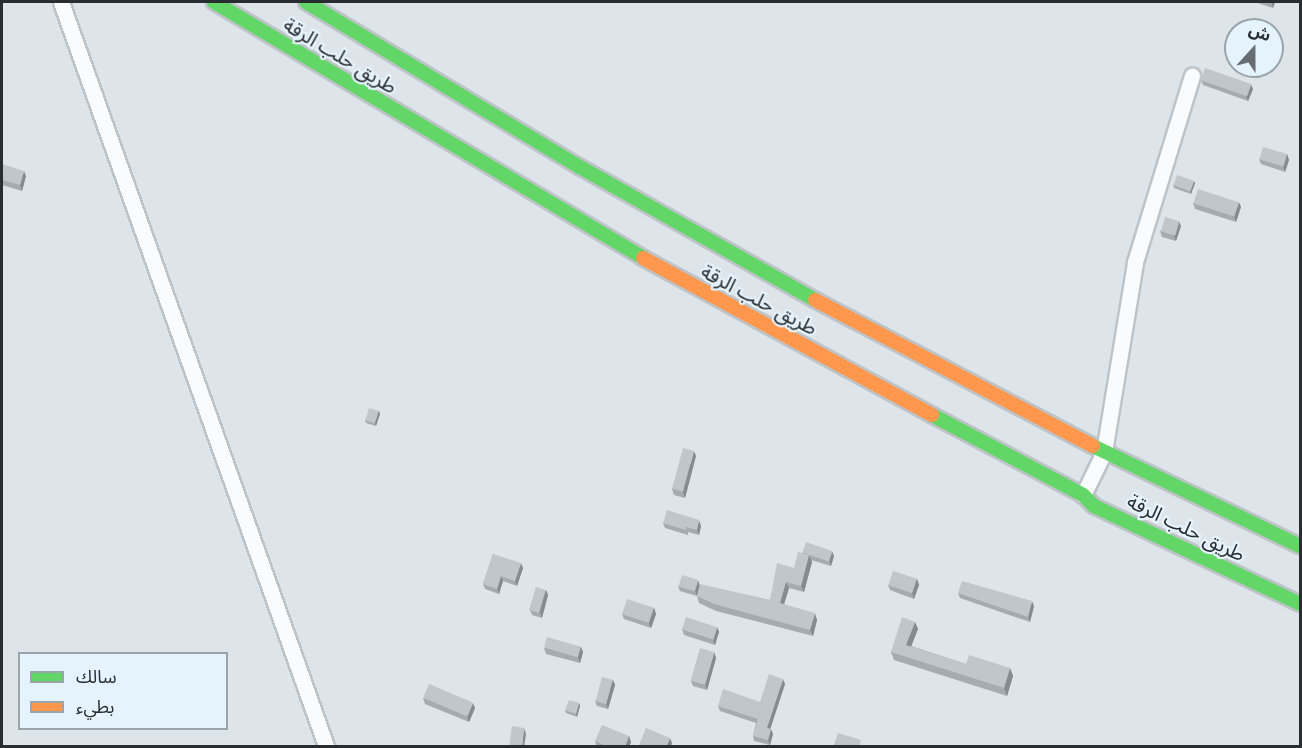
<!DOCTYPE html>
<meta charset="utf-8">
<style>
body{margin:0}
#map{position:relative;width:1302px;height:748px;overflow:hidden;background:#dde5ea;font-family:Karla,"Noto Sans Arabic",sans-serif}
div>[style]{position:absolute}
.roads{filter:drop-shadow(2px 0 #bdc3c7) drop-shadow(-2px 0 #bdc3c7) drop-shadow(0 2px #bdc3c7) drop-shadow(0 -2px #bdc3c7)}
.street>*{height:15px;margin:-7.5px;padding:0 7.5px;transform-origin:7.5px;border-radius:7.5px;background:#fafbfc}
.fast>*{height:14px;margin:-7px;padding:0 7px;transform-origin:7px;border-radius:7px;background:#63d668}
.slow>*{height:14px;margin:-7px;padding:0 7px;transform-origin:7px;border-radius:7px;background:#ff974d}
.wall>*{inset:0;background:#a5abaf}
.shaded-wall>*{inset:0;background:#868b8e}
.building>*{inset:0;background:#c0c7cb;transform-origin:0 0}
span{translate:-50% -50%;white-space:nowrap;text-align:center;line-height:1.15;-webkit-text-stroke:4.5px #e5f3fc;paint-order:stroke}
.street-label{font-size:20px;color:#282d31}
.frame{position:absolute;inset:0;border:3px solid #282d31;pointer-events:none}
.legend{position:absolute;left:18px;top:652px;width:210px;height:78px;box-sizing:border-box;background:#e5f3fc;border:2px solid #99a4ab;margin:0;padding:8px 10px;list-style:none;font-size:18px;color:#282d31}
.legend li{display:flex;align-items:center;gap:12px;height:30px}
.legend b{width:30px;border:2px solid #99a4ab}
.north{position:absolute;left:1224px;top:18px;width:60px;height:60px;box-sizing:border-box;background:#e5f3fc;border:2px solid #99a4ab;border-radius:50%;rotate:21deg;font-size:16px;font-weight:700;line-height:24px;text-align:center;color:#282d31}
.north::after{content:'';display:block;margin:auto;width:21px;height:27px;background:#676d72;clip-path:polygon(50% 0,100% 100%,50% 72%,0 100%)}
</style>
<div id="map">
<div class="roads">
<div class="street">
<div style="left:61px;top:2px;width:790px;rotate:70.39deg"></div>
<div style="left:1083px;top:495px;width:48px;rotate:-64deg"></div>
<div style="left:1104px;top:452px;width:193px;rotate:-80.7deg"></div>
<div style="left:1135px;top:262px;width:195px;rotate:-73deg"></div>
</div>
<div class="fast">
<div style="left:214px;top:2px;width:500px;rotate:30.8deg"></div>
<div style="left:306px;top:2px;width:320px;rotate:31.1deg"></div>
<div style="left:580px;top:167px;width:270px;rotate:29.5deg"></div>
<div style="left:932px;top:415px;width:171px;rotate:27.9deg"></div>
<div style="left:1083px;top:495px;width:16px;rotate:45deg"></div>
<div style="left:1094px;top:506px;width:228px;rotate:25.4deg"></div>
<div style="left:1093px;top:446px;width:230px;rotate:25.8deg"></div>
</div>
<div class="slow">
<div style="left:643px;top:258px;width:329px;rotate:28.5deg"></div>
<div style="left:815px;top:300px;width:314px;rotate:27.7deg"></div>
</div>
</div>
<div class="wall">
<div style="clip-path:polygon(1255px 2px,1275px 2px,1273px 8px)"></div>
<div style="clip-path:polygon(1201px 80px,1253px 89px,1248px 101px,1203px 85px)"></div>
<div style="clip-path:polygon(1287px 154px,1289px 160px,1285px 172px,1261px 164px,1259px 159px)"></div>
<div style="clip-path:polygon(2px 164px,26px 176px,22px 191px,2px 185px)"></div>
<div style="clip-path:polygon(1195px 183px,1191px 194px,1174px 188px,1173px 185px)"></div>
<div style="clip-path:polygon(1193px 203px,1241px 207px,1236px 222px,1195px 209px)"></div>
<div style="clip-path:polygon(1181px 226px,1176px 241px,1162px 237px,1160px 231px)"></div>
<div style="clip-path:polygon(379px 411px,380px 414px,376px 426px,366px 423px,365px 420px)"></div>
<div style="clip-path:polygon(696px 456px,685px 498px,674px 495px,672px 489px)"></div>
<div style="clip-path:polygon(663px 523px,701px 526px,699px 535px,688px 532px,688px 535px,665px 528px)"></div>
<div style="clip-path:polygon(802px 552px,834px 556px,831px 566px,811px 560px,812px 562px,804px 592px,789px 588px,784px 605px,817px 620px,813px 636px,716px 611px,699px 603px,697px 596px,680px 591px,678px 586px,700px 585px,770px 600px,794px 568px,803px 553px)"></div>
<div style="clip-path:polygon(493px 554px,523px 568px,517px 586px,503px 581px,499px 594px,485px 589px,483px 584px)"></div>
<div style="clip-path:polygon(917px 579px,919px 585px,914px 599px,890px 590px,888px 585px)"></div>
<div style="clip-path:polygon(546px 590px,548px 595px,542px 618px,532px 615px,530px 610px)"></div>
<div style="clip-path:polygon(958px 593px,1034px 606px,1030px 622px,960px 598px)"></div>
<div style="clip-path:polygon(654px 608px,656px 614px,651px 628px,624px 619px,622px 614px)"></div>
<div style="clip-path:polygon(915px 622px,918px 629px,911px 646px,966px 664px,1010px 668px,1013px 676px,1007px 696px,894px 660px,891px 652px)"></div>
<div style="clip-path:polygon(717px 627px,719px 632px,715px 645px,684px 635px,682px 629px)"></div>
<div style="clip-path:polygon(581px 647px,583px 652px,580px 663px,546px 654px,544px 648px)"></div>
<div style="clip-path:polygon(714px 652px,716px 658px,707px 690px,693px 686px,691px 681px)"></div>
<div style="clip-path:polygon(613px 680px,615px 685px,608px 709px,597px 706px,595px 701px)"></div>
<div style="clip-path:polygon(785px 684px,770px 728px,773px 734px,770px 745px,754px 741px,753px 736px,756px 723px,720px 711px,718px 706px,760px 702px)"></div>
<div style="clip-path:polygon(423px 698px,475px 708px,469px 722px,425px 704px)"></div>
<div style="clip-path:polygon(579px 703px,580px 706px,577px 717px,566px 713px,565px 710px)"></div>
<div style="clip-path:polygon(629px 736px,631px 742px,629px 747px,597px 747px,595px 741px)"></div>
</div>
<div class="shaded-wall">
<div style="clip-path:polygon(1271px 2px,1275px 2px,1273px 8px)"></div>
<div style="clip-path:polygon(1251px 84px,1253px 89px,1248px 101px,1246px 95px)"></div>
<div style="clip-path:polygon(1287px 154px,1289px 160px,1285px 172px,1283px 166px)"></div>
<div style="clip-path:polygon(24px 171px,26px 176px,22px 191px,20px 185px)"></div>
<div style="clip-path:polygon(1194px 181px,1195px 183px,1191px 194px,1190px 191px)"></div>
<div style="clip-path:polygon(1239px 202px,1241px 207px,1236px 222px,1234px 216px)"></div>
<div style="clip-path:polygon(1179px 221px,1181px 226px,1176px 241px,1174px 236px)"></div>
<div style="clip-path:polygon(379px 411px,380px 414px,376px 426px,375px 423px)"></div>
<div style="clip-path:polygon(694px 451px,696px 456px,685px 498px,683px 492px)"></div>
<div style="clip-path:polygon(699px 520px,701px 526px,699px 535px,697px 530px)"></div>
<div style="clip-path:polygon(832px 551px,834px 556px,831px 566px,829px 560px)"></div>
<div style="clip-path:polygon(809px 555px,812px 562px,804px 592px,801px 586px)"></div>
<div style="clip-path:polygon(521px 563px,523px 568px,517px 586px,515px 581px)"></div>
<div style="clip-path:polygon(501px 576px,503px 581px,499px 594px,497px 589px)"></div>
<div style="clip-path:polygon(917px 579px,919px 585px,914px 599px,912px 593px)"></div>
<div style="clip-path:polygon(698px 580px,700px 586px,697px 596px,695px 591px)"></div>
<div style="clip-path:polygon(786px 582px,789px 588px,782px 610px,780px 603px)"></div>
<div style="clip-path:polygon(546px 590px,548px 595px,542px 618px,540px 612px)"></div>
<div style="clip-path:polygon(1032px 601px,1034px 606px,1030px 622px,1028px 617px)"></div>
<div style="clip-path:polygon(654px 608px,656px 614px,651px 628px,649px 623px)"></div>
<div style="clip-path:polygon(815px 613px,817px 620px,813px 636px,810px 630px)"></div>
<div style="clip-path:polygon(915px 622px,918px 629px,909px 652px,906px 645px)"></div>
<div style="clip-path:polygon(717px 627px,719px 632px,715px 645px,713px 640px)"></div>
<div style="clip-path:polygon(581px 647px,583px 652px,580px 663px,578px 658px)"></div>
<div style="clip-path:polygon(714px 652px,716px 658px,707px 690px,705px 685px)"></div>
<div style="clip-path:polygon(1010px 668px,1013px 676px,1007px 696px,1004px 688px)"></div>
<div style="clip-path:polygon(783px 679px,785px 684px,769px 733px,767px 728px)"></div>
<div style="clip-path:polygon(613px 680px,615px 685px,608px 709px,606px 704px)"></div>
<div style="clip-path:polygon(473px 703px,475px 708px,469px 722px,467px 717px)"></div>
<div style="clip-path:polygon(579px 703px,580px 706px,577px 717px,576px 714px)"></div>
<div style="clip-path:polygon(524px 728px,526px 734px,524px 747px,522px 747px)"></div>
<div style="clip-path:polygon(771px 729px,773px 734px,770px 745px,768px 740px)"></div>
<div style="clip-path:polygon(629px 736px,631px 742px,629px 747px,625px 747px)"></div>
<div style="clip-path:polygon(670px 738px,672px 743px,671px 747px,666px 747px)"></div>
</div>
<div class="building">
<div style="left:1205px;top:68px;width:49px;height:13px;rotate:19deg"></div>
<div style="left:1263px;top:147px;width:25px;height:13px;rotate:16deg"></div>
<div style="clip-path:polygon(2px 164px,24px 171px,20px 185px,2px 180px)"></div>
<div style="left:1177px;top:175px;width:18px;height:11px;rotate:19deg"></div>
<div style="left:1198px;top:189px;width:43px;height:15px;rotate:18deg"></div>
<div style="left:1165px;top:217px;width:15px;height:15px;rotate:16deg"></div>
<div style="left:369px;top:408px;width:10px;height:13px;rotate:17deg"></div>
<div style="left:683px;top:448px;width:11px;height:42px;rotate:15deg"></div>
<div style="clip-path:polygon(667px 510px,699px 520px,697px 530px,686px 527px,686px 530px,663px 523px)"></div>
<div style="left:806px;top:542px;width:28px;height:11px;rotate:19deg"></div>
<div style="clip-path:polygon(798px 552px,809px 555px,801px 586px,786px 582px,780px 603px,815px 613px,810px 630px,714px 604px,697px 596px,700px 584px,770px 600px,777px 563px,794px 568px)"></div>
<div style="clip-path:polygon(493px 554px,521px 563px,515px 581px,501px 576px,497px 589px,483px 584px)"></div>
<div style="left:893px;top:571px;width:25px;height:15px;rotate:18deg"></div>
<div style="left:682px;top:575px;width:17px;height:12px;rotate:17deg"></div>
<div style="clip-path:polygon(962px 581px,1032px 601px,1028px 617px,958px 593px)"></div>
<div style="left:536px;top:587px;width:10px;height:24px;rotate:17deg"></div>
<div style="left:627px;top:599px;width:28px;height:16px;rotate:18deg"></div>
<div style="left:686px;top:617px;width:33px;height:13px;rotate:18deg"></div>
<div style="clip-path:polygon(902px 617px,915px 622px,906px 645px,966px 664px,969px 655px,1010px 668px,1004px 688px,891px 652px)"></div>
<div style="left:547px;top:637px;width:35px;height:11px;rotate:16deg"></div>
<div style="left:700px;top:648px;width:15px;height:34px;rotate:16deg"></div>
<div style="clip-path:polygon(769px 674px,783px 679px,767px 728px,771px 729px,768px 740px,753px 736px,758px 719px,718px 706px,723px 689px,760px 702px)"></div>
<div style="left:602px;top:677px;width:11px;height:25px;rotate:15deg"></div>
<div style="left:429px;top:684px;width:48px;height:15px;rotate:23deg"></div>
<div style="clip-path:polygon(569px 700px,579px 703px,576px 714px,565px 710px)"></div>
<div style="clip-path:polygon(602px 725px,629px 736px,625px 747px,608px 747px,595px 741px)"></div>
<div style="clip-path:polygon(512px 726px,524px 728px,522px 747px,509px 747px)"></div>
<div style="clip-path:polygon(646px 728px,670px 738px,666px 747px,643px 747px,639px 745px)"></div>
<div style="clip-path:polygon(838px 733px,861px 740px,859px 747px,837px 747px,834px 745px)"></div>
</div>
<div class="street-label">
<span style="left:340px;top:56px;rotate:31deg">طريق حلب الرقة</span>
<span style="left:759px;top:300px;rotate:28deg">طريق حلب الرقة</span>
<span style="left:1186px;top:528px;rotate:26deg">طريق حلب الرقة</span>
</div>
<div class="frame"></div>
<ul class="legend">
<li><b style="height:8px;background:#63d668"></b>سالك</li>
<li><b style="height:8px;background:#ff974d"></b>بطيء</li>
</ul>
<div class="north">ش</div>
</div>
